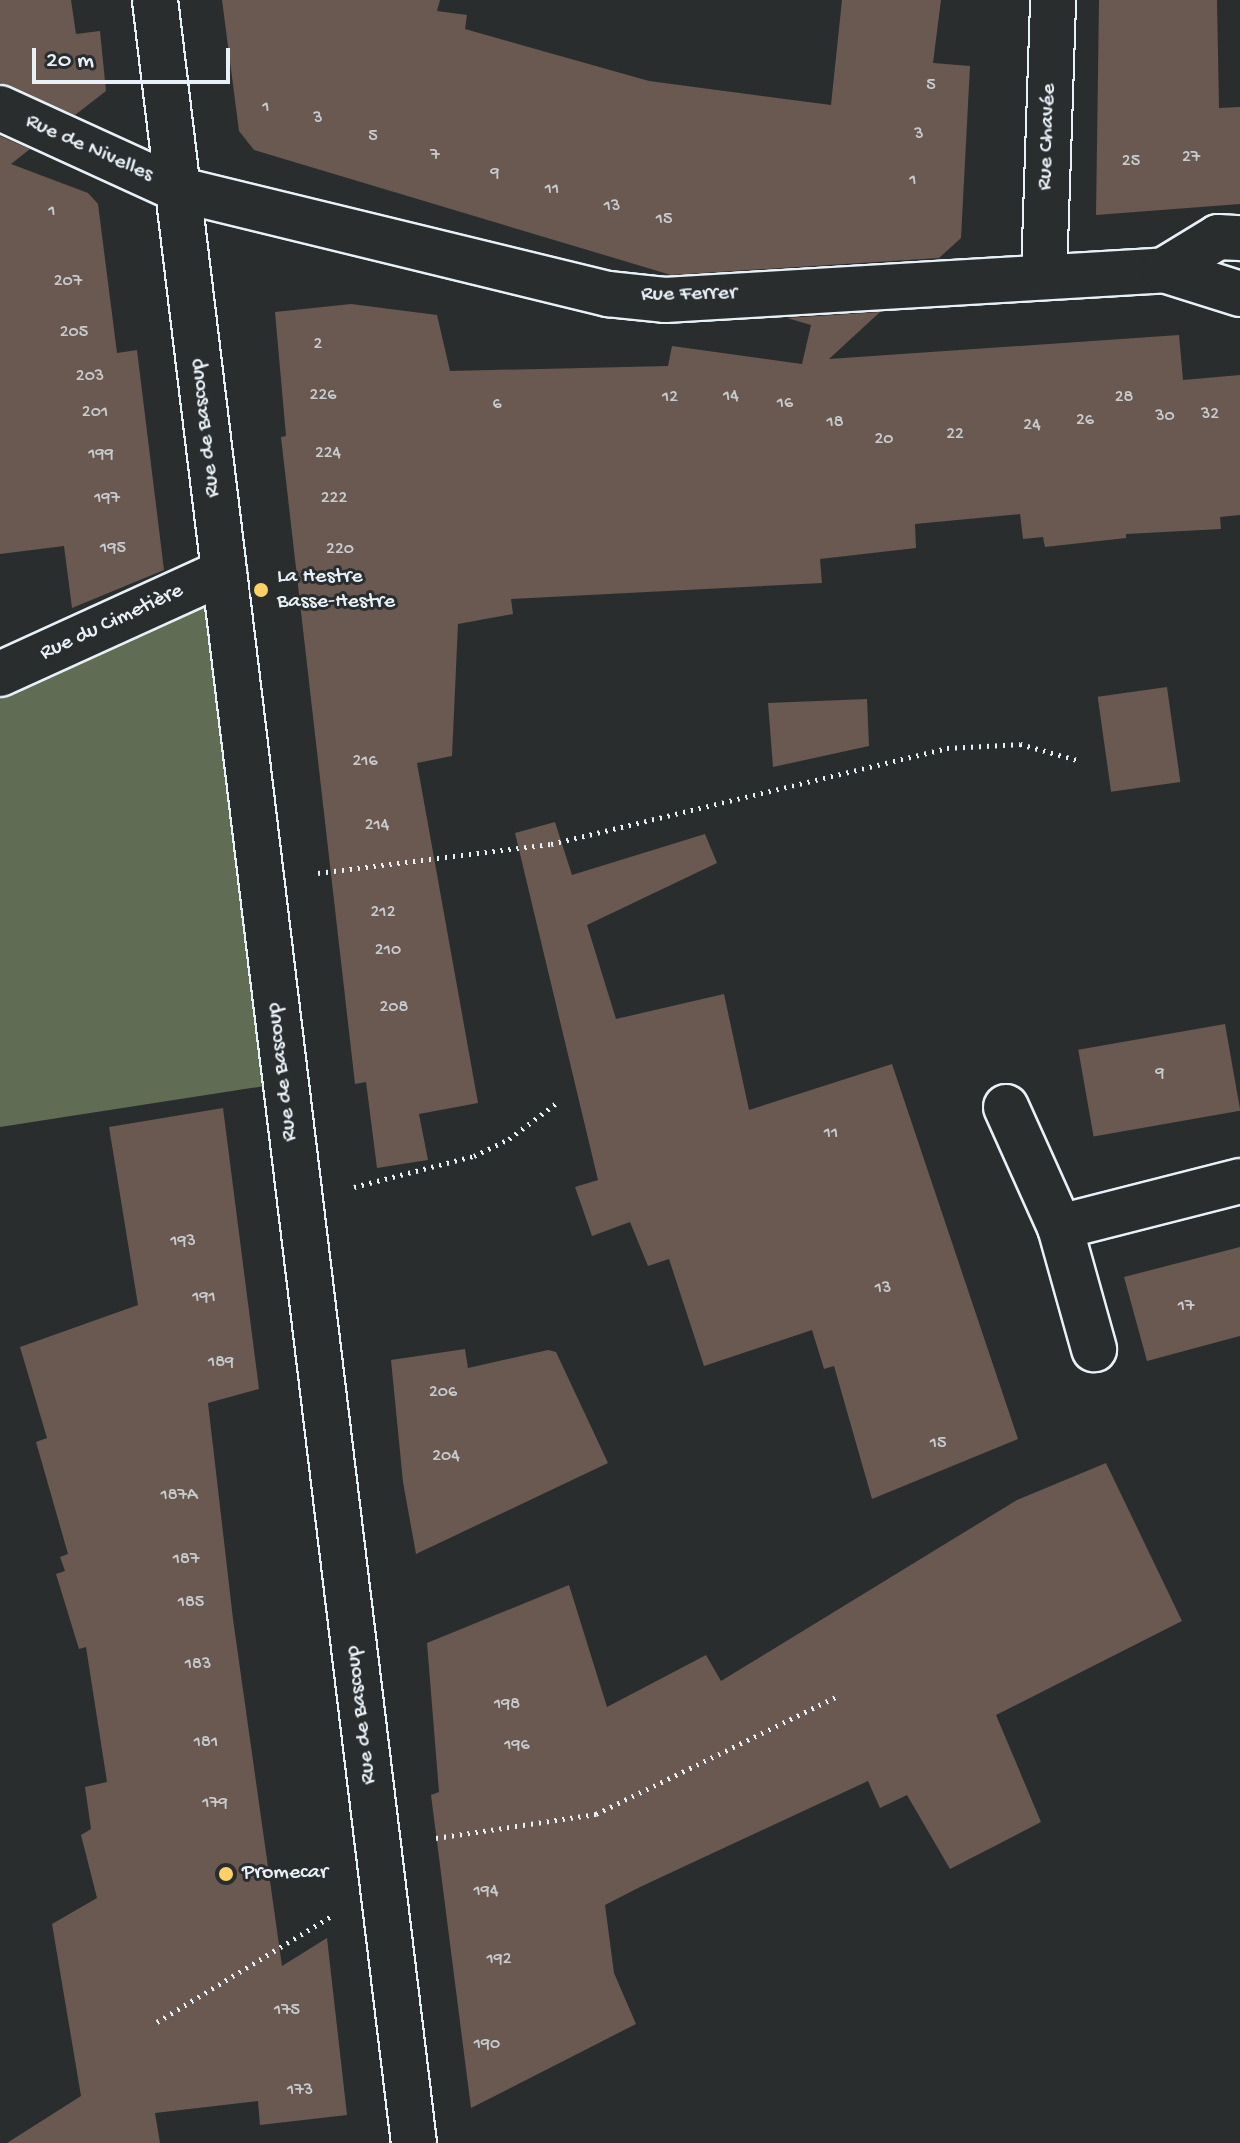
<!DOCTYPE html>
<meta charset="utf-8">
<style>
body{margin:0}
#map{position:relative;width:1240px;height:2143px;overflow:hidden;background:#2a2d2e;font-family:"Gochi Hand",sans-serif}
div>[style]{position:absolute}
.green>*{inset:0;background:#606d54}
.building>*{inset:0;background:#695951;transform-origin:0 0}
.path>*{height:5px;margin-top:-2.5px;transform-origin:0;background:repeating-linear-gradient(90deg,#e8f1f8 0 2px,transparent 0 8px)}
.roads{filter:drop-shadow(2px 0 #e8f1f8) drop-shadow(-2px 0 #e8f1f8) drop-shadow(0 2px #e8f1f8) drop-shadow(0 -2px #e8f1f8)}
.minor>*{height:44px;margin:-22px;padding:0 22px;transform-origin:22px;border-radius:22px;background:#2a2d2e}
.secondary>*{height:44px;margin:-22px;padding:0 22px;transform-origin:22px;border-radius:22px;background:#2a2d2e}
.dots>*{width:22px;height:22px;translate:-50% -50%;box-sizing:border-box;border:4px solid #2a2d2e;border-radius:50%}
span{translate:-50% -50%;white-space:nowrap;text-align:center;line-height:1.15;-webkit-text-stroke:6px #2a2d2e;paint-order:stroke}
.number-label{font-size:18px;color:#c8cbce}
.number-label span{-webkit-text-stroke-width:0}
.street-label{font-size:22px;color:#e8f1f8}
.poi-label{font-size:22px;color:#e8f1f8}
.left{translate:0 -50%;text-align:left}
.scale{position:absolute;left:32px;top:48px;width:198px;height:36px;box-sizing:border-box;border:4px solid #e8f1f8;border-top:0;padding-left:10px;font-size:24px;line-height:28px;white-space:nowrap;color:#e8f1f8;-webkit-text-stroke:6px #2a2d2e;paint-order:stroke}
</style>
<div id="map">
<div class="green">
<div style="clip-path:polygon(224px 572px,284px 1083px,0 1127px,0 674px)"></div>
</div>
<div class="building">
<div style="clip-path:polygon(0 0,71px 0,76px 34px,100px 31px,106px 91px,75px 115px,0 83px)"></div>
<div style="clip-path:polygon(222px 0,440px 0,437px 11px,467px 15px,465px 29px,649px 81px,831px 105px,842px 0,941px 0,933px 63px,970px 66px,961px 238px,939px 258px,671px 275px,254px 150px,239px 131px)"></div>
<div style="clip-path:polygon(1099px 0,1217px 0,1219px 108px,1240px 107px,1240px 204px,1096px 215px)"></div>
<div style="clip-path:polygon(0 136px,30px 149px,11px 164px,88px 193px,98px 204px,117px 353px,137px 350px,164px 570px,72px 608px,64px 546px,0 554px)"></div>
<div style="clip-path:polygon(351px 304px,437px 315px,450px 371px,668px 366px,672px 346px,802px 364px,811px 325px,787px 318px,880px 312px,829px 359px,1179px 335px,1183px 380px,1240px 375px,1240px 515px,1220px 517px,1221px 529px,1126px 534px,1126px 538px,1045px 547px,1043px 537px,1023px 539px,1020px 514px,915px 524px,916px 548px,820px 559px,822px 583px,511px 599px,513px 614px,458px 624px,452px 756px,417px 763px,478px 1103px,419px 1114px,428px 1160px,377px 1168px,366px 1082px,355px 1084px,281px 437px,286px 436px,275px 312px)"></div>
<div style="left:1167px;top:687px;width:96px;height:70px;rotate:82deg"></div>
<div style="clip-path:polygon(867px 699px,869px 746px,773px 767px,768px 703px)"></div>
<div style="clip-path:polygon(555px 822px,572px 875px,705px 834px,717px 863px,587px 925px,616px 1019px,724px 994px,749px 1110px,892px 1064px,1018px 1439px,872px 1499px,834px 1366px,824px 1369px,812px 1330px,704px 1366px,669px 1259px,648px 1266px,630px 1222px,592px 1236px,575px 1187px,598px 1180px,515px 833px)"></div>
<div style="left:1225px;top:1024px;width:88px;height:149px;rotate:80deg"></div>
<div style="clip-path:polygon(223px 1108px,259px 1389px,208px 1403px,233px 1619px,282px 1966px,327px 1938px,347px 2115px,260px 2125px,258px 2101px,155px 2113px,160px 2143px,7px 2143px,81px 2096px,52px 1924px,97px 1898px,81px 1835px,91px 1829px,85px 1787px,107px 1782px,86px 1647px,79px 1649px,56px 1574px,65px 1571px,60px 1557px,68px 1554px,36px 1442px,47px 1438px,20px 1347px,138px 1305px,109px 1127px)"></div>
<div style="clip-path:polygon(1240px 1247px,1240px 1336px,1147px 1361px,1124px 1277px)"></div>
<div style="clip-path:polygon(465px 1349px,468px 1368px,548px 1350px,556px 1352px,608px 1463px,416px 1554px,403px 1482px,391px 1360px)"></div>
<div style="clip-path:polygon(1106px 1463px,1182px 1621px,996px 1715px,1041px 1822px,950px 1869px,907px 1795px,880px 1808px,868px 1781px,640px 1887px,605px 1905px,614px 1973px,636px 2024px,471px 2108px,431px 1795px,439px 1792px,427px 1643px,569px 1585px,607px 1707px,706px 1655px,721px 1681px,1017px 1500px)"></div>
</div>
<div class="path">
<div style="left:318px;top:873px;width:235px;rotate:-7.1deg"></div>
<div style="left:551px;top:844px;width:407px;rotate:-13.6deg"></div>
<div style="left:947px;top:748px;width:73px;rotate:-3.1deg"></div>
<div style="left:1020px;top:744px;width:59px;rotate:15.7deg"></div>
<div style="left:354px;top:1187px;width:124px;rotate:-14.5deg"></div>
<div style="left:474px;top:1156px;width:39px;rotate:-26deg"></div>
<div style="left:509px;top:1139px;width:63px;rotate:-37.2deg"></div>
<div style="left:436px;top:1838px;width:162px;rotate:-8.5deg"></div>
<div style="left:596px;top:1814px;width:269px;rotate:-26deg"></div>
<div style="left:157px;top:2022px;width:204px;rotate:-31.3deg"></div>
</div>
<div class="roads">
<div class="minor">
<div style="left:0;top:108px;width:195px;rotate:24.6deg"></div>
<div style="left:177px;top:189px;width:444px;rotate:13.7deg"></div>
<div style="left:608px;top:294px;width:57px;rotate:6deg"></div>
<div style="left:665px;top:300px;width:500px;rotate:-3.4deg"></div>
<div style="left:1164px;top:270px;width:80px;rotate:17.5deg"></div>
<div style="left:1164px;top:270px;width:63px;rotate:-31.4deg"></div>
<div style="left:1218px;top:237px;width:22px;rotate:3deg"></div>
<div style="left:1044px;top:275px;width:275px;rotate:-88.1deg"></div>
<div style="left:0;top:674px;width:246px;rotate:-24.5deg"></div>
<div style="left:1006px;top:1107px;width:132px;rotate:65.8deg"></div>
<div style="left:1060px;top:1227px;width:127px;rotate:74.4deg"></div>
<div style="left:1060px;top:1227px;width:186px;rotate:-14.3deg"></div>
</div>
<div class="secondary">
<div style="left:155px;top:0;width:2159px;rotate:83.11deg"></div>
</div>
</div>
<div class="dots">
<div style="left:261px;top:590px;background:#ffd166"></div>
<div style="left:226px;top:1874px;background:#ffd166"></div>
</div>
<div class="number-label">
<span style="left:931px;top:86px">5</span>
<span style="left:266px;top:108px">1</span>
<span style="left:318px;top:119px">3</span>
<span style="left:919px;top:135px">3</span>
<span style="left:373px;top:137px">5</span>
<span style="left:435px;top:156px">7</span>
<span style="left:1191px;top:158px">27</span>
<span style="left:1131px;top:162px">25</span>
<span style="left:495px;top:174px">9</span>
<span style="left:913px;top:181px">1</span>
<span style="left:552px;top:190px">11</span>
<span style="left:612px;top:207px">13</span>
<span style="left:52px;top:212px">1</span>
<span style="left:664px;top:220px">15</span>
<span style="left:68px;top:282px">207</span>
<span style="left:74px;top:333px">205</span>
<span style="left:318px;top:345px">2</span>
<span style="left:90px;top:377px">203</span>
<span style="left:323px;top:396px">226</span>
<span style="left:731px;top:397px">14</span>
<span style="left:670px;top:398px">12</span>
<span style="left:1124px;top:398px">28</span>
<span style="left:785px;top:404px">16</span>
<span style="left:497px;top:405px">6</span>
<span style="left:95px;top:413px">201</span>
<span style="left:1210px;top:415px">32</span>
<span style="left:1165px;top:417px">30</span>
<span style="left:1085px;top:421px">26</span>
<span style="left:835px;top:423px">18</span>
<span style="left:1032px;top:426px">24</span>
<span style="left:955px;top:435px">22</span>
<span style="left:884px;top:440px">20</span>
<span style="left:328px;top:454px">224</span>
<span style="left:101px;top:455px">199</span>
<span style="left:107px;top:499px">197</span>
<span style="left:334px;top:499px">222</span>
<span style="left:113px;top:549px">195</span>
<span style="left:340px;top:550px">220</span>
<span style="left:365px;top:762px">216</span>
<span style="left:377px;top:826px">214</span>
<span style="left:383px;top:913px">212</span>
<span style="left:388px;top:951px">210</span>
<span style="left:394px;top:1008px">208</span>
<span style="left:1160px;top:1074px">9</span>
<span style="left:831px;top:1134px">11</span>
<span style="left:183px;top:1242px">193</span>
<span style="left:883px;top:1289px">13</span>
<span style="left:204px;top:1298px">191</span>
<span style="left:1186px;top:1307px">17</span>
<span style="left:221px;top:1363px">189</span>
<span style="left:443px;top:1393px">206</span>
<span style="left:938px;top:1444px">15</span>
<span style="left:446px;top:1457px">204</span>
<span style="left:179px;top:1496px">187A</span>
<span style="left:186px;top:1560px">187</span>
<span style="left:191px;top:1603px">185</span>
<span style="left:198px;top:1665px">183</span>
<span style="left:507px;top:1705px">198</span>
<span style="left:206px;top:1743px">181</span>
<span style="left:517px;top:1746px">196</span>
<span style="left:215px;top:1804px">179</span>
<span style="left:486px;top:1892px">194</span>
<span style="left:499px;top:1960px">192</span>
<span style="left:287px;top:2011px">175</span>
<span style="left:487px;top:2045px">190</span>
<span style="left:300px;top:2091px">173</span>
</div>
<div class="street-label">
<span style="left:1048px;top:137px;rotate:-88deg">Rue Chavée</span>
<span style="left:89px;top:149px;rotate:24deg">Rue de Nivelles</span>
<span style="left:689px;top:295px;rotate:-1deg">Rue Ferrer</span>
<span style="left:206px;top:428px;rotate:-97deg">Rue de Bascoup</span>
<span style="left:112px;top:623px;rotate:-25deg">Rue du Cimetière</span>
<span style="left:283px;top:1072px;rotate:-97deg">Rue de Bascoup</span>
<span style="left:362px;top:1715px;rotate:-97deg">Rue de Bascoup</span>
</div>
<div class="poi-label">
<span class="left" style="left:277px;top:590px">La Hestre<br>Basse-Hestre</span>
<span class="left" style="left:242px;top:1874px">Promecar</span>
</div>
<div class="scale">20 m</div>
</div>
